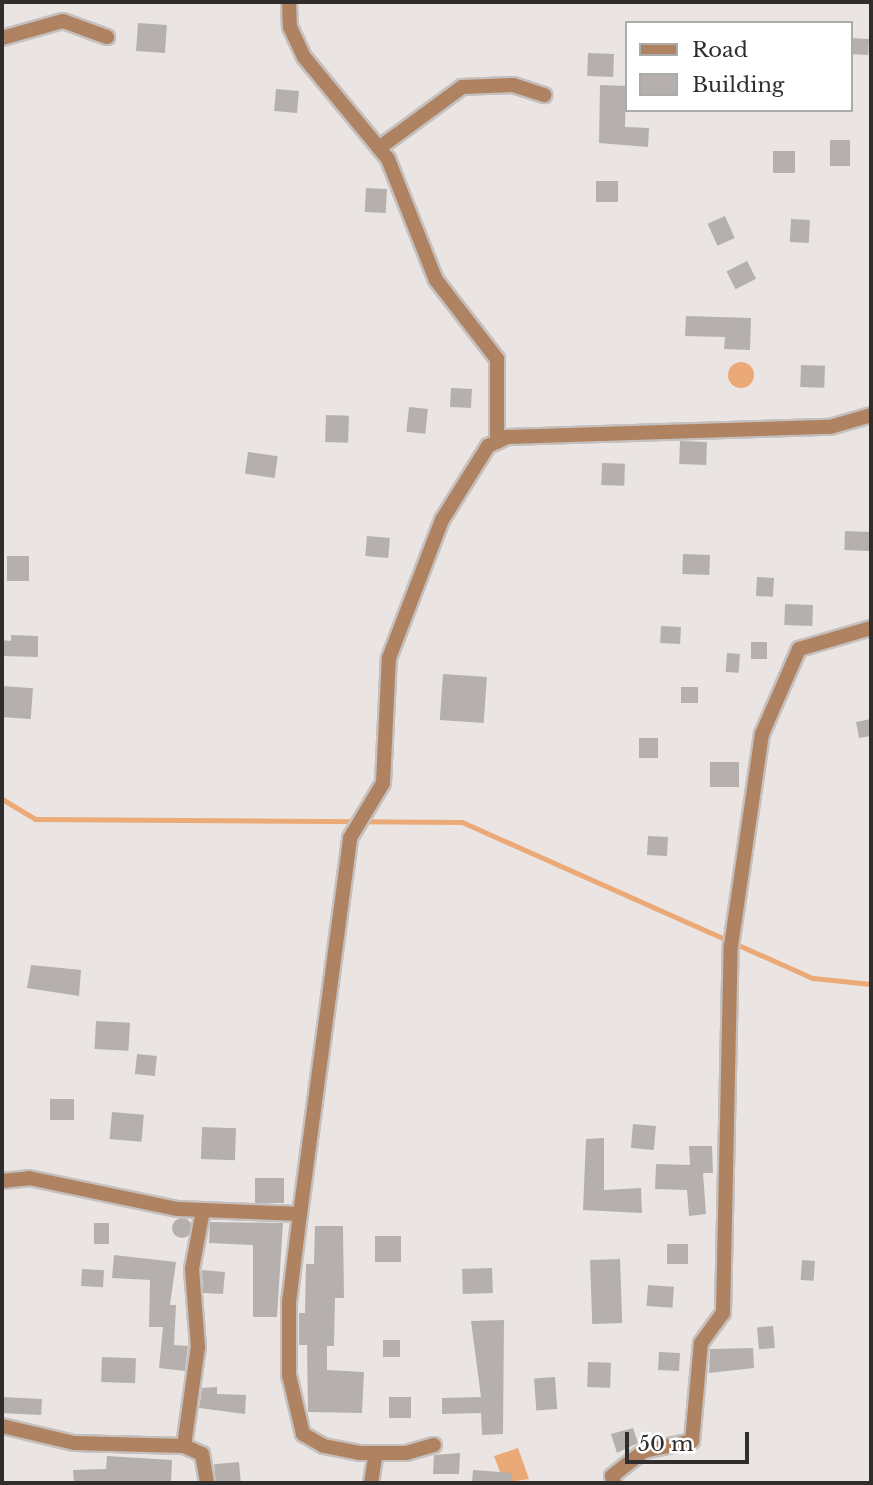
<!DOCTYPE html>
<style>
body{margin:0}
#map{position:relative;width:873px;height:1485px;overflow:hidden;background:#eae5e2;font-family:"Libre Baskerville",serif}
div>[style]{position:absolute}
.water>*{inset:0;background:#eca978}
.round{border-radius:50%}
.stream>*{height:5px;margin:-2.5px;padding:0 2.5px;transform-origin:2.5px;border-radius:2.5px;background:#eca978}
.building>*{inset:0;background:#b5b0ad;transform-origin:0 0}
.roads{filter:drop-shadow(2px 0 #c5c0be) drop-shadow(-2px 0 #c5c0be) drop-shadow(0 2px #c5c0be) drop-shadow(0 -2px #c5c0be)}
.street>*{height:14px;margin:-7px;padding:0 7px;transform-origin:7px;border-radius:7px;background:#af8261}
span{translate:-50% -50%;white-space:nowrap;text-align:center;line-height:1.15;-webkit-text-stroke:6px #fff;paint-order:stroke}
.frame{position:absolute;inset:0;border:4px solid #302e2d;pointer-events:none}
.legend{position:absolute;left:625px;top:21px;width:228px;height:91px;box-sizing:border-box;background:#fff;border:2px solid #acabab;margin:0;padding:9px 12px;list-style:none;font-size:21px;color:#302e2d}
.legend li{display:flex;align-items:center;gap:14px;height:35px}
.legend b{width:35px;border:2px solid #acabab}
.scale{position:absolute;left:625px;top:1432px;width:124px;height:32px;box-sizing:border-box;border:4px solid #302e2d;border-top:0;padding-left:9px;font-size:21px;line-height:24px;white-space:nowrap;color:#302e2d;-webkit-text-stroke:5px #fff;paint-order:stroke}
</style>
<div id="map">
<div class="water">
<div class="round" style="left:728px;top:362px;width:26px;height:26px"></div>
<div style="clip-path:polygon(518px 1448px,529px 1479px,504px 1483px,494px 1456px)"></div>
</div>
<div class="stream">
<div style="left:2px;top:799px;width:39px;rotate:31deg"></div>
<div style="left:35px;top:819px;width:427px;rotate:0.4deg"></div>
<div style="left:462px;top:822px;width:384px;rotate:24deg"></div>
<div style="left:813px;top:978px;width:58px;rotate:5.9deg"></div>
</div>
<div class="building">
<div style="left:138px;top:23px;width:29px;height:28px;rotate:4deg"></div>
<div style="left:850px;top:38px;width:19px;height:16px;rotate:3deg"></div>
<div style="left:588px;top:53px;width:26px;height:23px;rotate:2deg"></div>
<div style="clip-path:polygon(600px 85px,626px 86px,625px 127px,649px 128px,648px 147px,599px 143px)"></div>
<div style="left:276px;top:89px;width:23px;height:22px;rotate:5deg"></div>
<div style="left:830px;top:140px;width:20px;height:26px"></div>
<div style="left:773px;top:151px;width:22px;height:22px"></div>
<div style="left:596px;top:181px;width:22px;height:21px"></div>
<div style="left:366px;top:188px;width:21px;height:24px;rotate:3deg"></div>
<div style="left:725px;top:216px;width:24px;height:19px;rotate:66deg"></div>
<div style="left:791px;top:219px;width:19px;height:23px;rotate:3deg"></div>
<div style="left:747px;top:261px;width:20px;height:23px;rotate:63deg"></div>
<div style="clip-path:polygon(686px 316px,751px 318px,750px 350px,724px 349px,725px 337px,685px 336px)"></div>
<div style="left:801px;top:365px;width:24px;height:22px;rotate:2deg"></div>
<div style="left:451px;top:388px;width:21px;height:19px;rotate:3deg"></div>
<div style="left:409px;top:407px;width:19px;height:25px;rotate:6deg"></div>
<div style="left:326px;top:415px;width:23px;height:27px;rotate:2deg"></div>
<div style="left:680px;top:441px;width:27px;height:23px;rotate:2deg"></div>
<div style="left:248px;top:452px;width:30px;height:22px;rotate:8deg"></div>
<div style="left:602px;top:463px;width:23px;height:22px;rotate:2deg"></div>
<div style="left:845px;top:531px;width:26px;height:19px;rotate:2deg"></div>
<div style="left:367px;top:536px;width:23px;height:20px;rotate:5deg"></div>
<div style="left:683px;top:554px;width:27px;height:20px;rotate:2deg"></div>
<div style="left:7px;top:556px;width:22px;height:25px"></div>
<div style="left:757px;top:577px;width:17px;height:19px;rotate:3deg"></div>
<div style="left:785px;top:604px;width:28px;height:21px;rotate:2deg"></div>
<div style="left:661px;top:626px;width:20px;height:17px;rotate:3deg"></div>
<div style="clip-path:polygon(11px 635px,38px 636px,38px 657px,2px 656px,2px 640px,11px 641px)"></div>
<div style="left:751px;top:642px;width:16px;height:17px"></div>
<div style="left:727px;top:653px;width:13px;height:19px;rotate:4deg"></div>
<div style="left:443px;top:674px;width:44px;height:46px;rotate:4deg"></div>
<div style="left:2px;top:686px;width:31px;height:31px;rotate:4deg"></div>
<div style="left:681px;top:687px;width:17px;height:16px"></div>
<div style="clip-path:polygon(871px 719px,871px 736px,859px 738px,856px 722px)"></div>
<div style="left:639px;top:738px;width:19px;height:20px"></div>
<div style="left:710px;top:762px;width:29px;height:25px"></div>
<div style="left:648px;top:836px;width:20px;height:19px;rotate:3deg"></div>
<div style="clip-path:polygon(31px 965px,81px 970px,79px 996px,27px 988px)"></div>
<div style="left:96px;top:1021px;width:34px;height:28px;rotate:3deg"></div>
<div style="left:137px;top:1054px;width:20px;height:20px;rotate:6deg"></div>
<div style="left:74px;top:1099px;width:21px;height:24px;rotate:90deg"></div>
<div style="left:112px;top:1112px;width:32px;height:27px;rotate:5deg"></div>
<div style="left:633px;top:1124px;width:23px;height:24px;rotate:5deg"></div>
<div style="left:202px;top:1127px;width:34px;height:32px;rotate:2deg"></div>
<div style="clip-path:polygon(604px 1138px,604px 1190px,641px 1188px,642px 1213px,583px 1210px,586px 1139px)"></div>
<div style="clip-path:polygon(689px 1146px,712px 1146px,713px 1173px,703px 1173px,706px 1214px,689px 1216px,687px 1190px,655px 1189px,656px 1164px,690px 1165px)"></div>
<div style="left:255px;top:1178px;width:29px;height:25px"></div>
<div class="round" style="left:172px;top:1218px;width:20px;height:20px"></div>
<div style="clip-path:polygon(210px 1222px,283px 1223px,277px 1317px,253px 1317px,253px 1245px,209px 1243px)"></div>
<div style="left:94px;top:1223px;width:15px;height:21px"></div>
<div style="clip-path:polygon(315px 1226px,343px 1226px,344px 1298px,335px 1298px,334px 1346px,327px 1346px,327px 1370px,364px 1372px,362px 1413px,308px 1412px,307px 1345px,299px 1345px,299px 1313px,305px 1313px,306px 1264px,314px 1264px)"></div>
<div style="left:375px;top:1236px;width:26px;height:26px"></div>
<div style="left:667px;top:1244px;width:21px;height:20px"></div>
<div style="clip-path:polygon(114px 1255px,176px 1262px,170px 1305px,176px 1305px,174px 1345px,188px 1346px,185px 1371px,159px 1368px,163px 1327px,149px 1327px,150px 1280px,112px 1278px)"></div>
<div style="left:620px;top:1259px;width:64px;height:30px;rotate:88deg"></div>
<div style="left:802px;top:1260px;width:13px;height:20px;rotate:4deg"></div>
<div style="left:492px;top:1268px;width:25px;height:30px;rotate:88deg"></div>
<div style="left:82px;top:1269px;width:22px;height:17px;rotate:3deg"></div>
<div style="clip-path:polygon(202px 1270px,225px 1272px,223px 1294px,203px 1293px)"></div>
<div style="left:648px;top:1285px;width:26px;height:21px;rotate:4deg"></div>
<div style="clip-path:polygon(504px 1320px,503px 1434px,482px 1435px,481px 1413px,442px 1414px,442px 1398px,481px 1397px,471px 1321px)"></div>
<div style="left:773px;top:1326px;width:22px;height:16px;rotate:85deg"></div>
<div style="left:400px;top:1340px;width:17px;height:17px;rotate:90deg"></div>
<div style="clip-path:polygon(753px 1348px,754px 1368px,709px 1373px,710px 1349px)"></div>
<div style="left:659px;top:1352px;width:21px;height:18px;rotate:3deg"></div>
<div style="left:102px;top:1357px;width:34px;height:25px;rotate:2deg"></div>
<div style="left:588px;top:1362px;width:23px;height:25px;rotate:2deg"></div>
<div style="left:555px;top:1377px;width:32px;height:21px;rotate:86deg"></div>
<div style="clip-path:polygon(217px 1387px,217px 1394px,246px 1395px,245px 1414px,199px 1408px,202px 1388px)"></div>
<div style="left:2px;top:1397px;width:40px;height:16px;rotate:3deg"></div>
<div style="left:389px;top:1397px;width:22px;height:21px"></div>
<div style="clip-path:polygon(633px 1428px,638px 1443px,617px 1453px,611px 1434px)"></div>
<div style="clip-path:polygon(460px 1453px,459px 1474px,433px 1474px,434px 1455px)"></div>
<div style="clip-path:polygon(107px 1456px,172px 1460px,171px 1483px,74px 1483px,73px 1470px,106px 1469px)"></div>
<div style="left:239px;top:1462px;width:21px;height:25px;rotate:85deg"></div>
<div style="clip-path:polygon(473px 1470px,512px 1473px,512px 1483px,472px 1483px)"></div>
</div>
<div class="roads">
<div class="street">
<div style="left:289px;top:2px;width:25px;rotate:88deg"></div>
<div style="left:290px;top:27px;width:33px;rotate:65deg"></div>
<div style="left:304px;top:57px;width:132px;rotate:50.5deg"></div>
<div style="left:388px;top:159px;width:130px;rotate:68.4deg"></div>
<div style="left:436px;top:280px;width:100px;rotate:52.3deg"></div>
<div style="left:497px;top:359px;width:83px;rotate:90deg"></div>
<div style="left:2px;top:38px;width:63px;rotate:-15.6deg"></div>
<div style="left:63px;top:21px;width:47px;rotate:20deg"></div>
<div style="left:379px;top:148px;width:103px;rotate:-36.3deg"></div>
<div style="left:462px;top:87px;width:51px;rotate:-2.2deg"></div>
<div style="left:513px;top:85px;width:33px;rotate:18deg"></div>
<div style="left:2px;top:1181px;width:27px;rotate:-6deg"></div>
<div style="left:29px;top:1178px;width:152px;rotate:11.8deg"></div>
<div style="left:178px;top:1209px;width:122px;rotate:2.3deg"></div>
<div style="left:300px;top:1214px;width:379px;rotate:-82.4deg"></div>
<div style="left:350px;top:838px;width:64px;rotate:-59deg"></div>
<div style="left:383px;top:783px;width:125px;rotate:-87.3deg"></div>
<div style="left:389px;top:658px;width:148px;rotate:-69deg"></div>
<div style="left:442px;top:520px;width:87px;rotate:-58.1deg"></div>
<div style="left:488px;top:446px;width:21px;rotate:-25deg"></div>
<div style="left:507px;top:437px;width:323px;rotate:-1.8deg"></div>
<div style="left:830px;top:427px;width:43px;rotate:-16.3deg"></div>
<div style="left:300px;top:1214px;width:89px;rotate:97.1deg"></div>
<div style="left:289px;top:1302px;width:73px;rotate:90deg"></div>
<div style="left:289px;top:1375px;width:61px;rotate:76.7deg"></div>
<div style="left:303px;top:1434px;width:24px;rotate:30deg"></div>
<div style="left:324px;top:1446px;width:37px;rotate:11deg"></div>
<div style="left:360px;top:1453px;width:46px"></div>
<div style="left:406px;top:1453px;width:29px;rotate:-16deg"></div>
<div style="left:2px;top:1426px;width:74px;rotate:13.3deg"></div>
<div style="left:74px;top:1443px;width:110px;rotate:1.6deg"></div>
<div style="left:184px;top:1446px;width:20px;rotate:24deg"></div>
<div style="left:202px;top:1454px;width:29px;rotate:80deg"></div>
<div style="left:184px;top:1446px;width:100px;rotate:-82deg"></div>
<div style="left:198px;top:1347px;width:78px;rotate:-94.4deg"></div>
<div style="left:192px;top:1269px;width:60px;rotate:-79.4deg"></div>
<div style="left:371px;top:1483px;width:30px;rotate:-81deg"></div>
<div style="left:614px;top:1483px;width:7px;rotate:-106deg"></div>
<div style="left:612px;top:1476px;width:41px;rotate:-38deg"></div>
<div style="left:644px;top:1451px;width:49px;rotate:-11.8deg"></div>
<div style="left:692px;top:1441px;width:98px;rotate:-84.8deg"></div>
<div style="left:701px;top:1343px;width:37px;rotate:-54deg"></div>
<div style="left:723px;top:1313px;width:367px;rotate:-88.8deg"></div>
<div style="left:731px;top:946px;width:214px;rotate:-81.7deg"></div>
<div style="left:762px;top:734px;width:93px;rotate:-66.5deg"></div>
<div style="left:799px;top:649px;width:75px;rotate:-16.3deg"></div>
</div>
</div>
<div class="frame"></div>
<ul class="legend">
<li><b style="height:9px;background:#af8261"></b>Road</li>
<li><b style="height:19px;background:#b5b0ad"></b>Building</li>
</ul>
<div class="scale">50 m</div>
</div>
